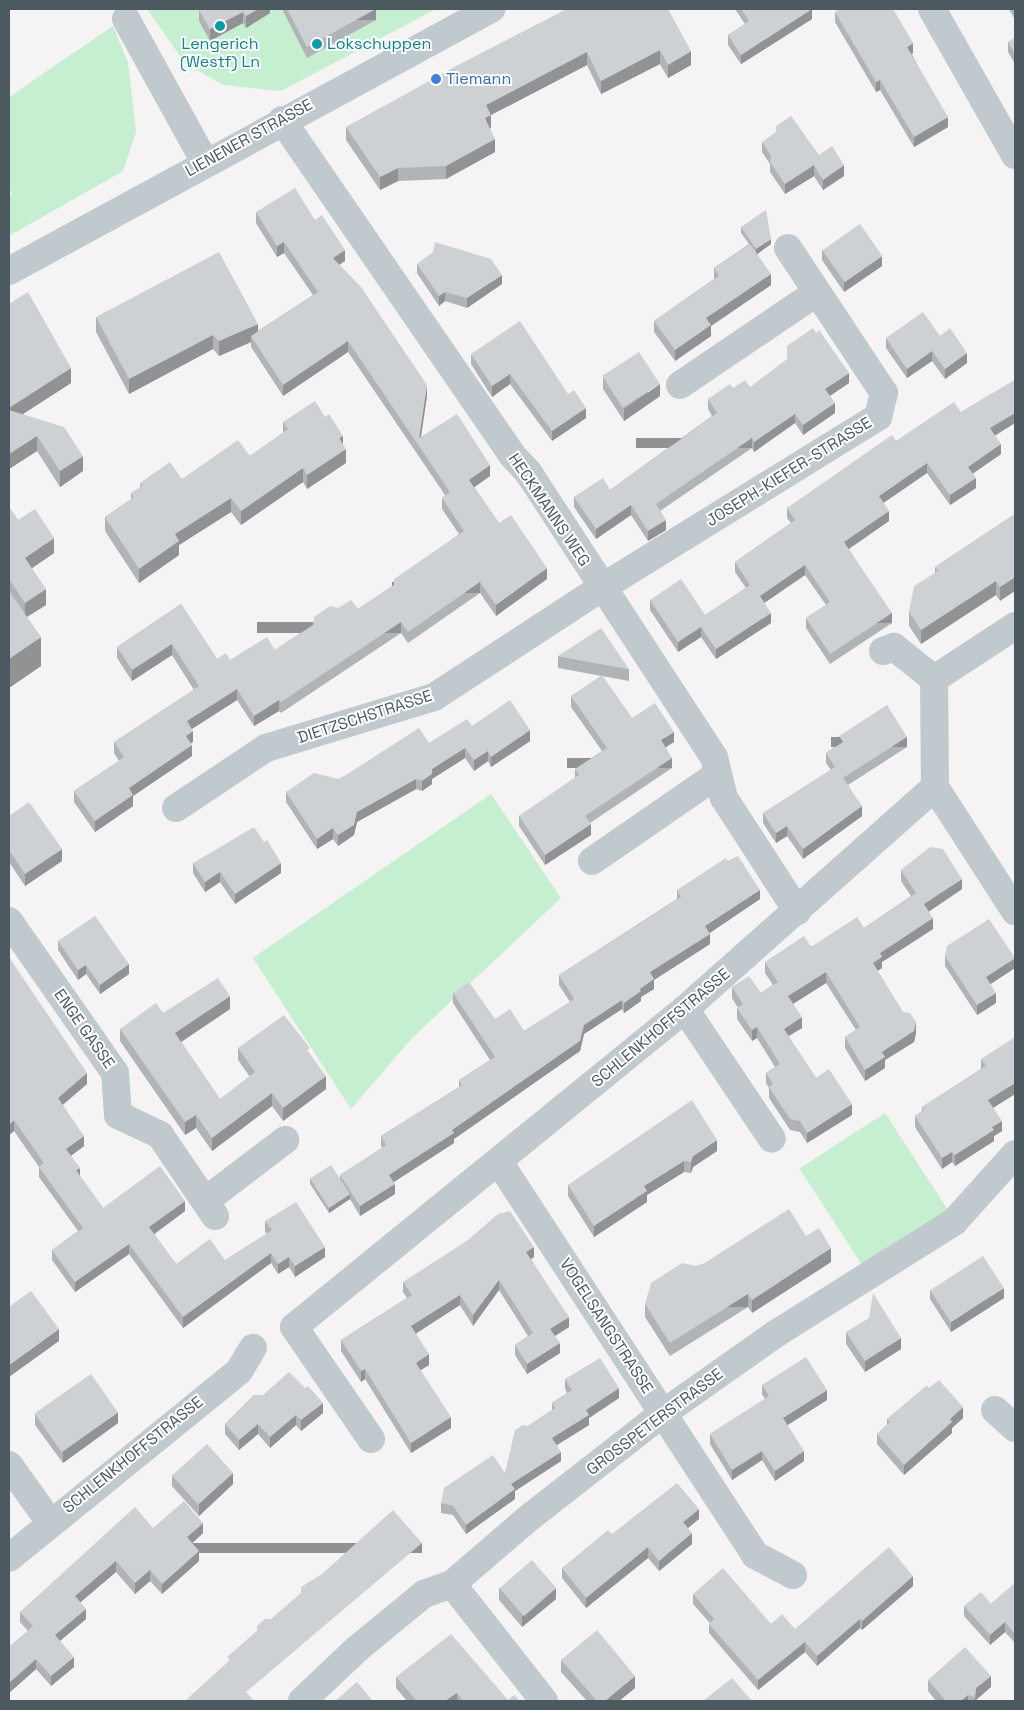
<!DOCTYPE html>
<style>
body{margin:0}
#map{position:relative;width:1024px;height:1710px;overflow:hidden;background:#f5f3f3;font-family:"Space Grotesk",sans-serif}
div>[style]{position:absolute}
.green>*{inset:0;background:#c6eed0;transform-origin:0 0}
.minor>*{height:28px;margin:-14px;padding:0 14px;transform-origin:14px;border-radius:14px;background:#c0c9ce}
.tertiary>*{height:28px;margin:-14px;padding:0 14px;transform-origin:14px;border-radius:14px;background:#c0c9ce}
.wall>*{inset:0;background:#b0b4b6}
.shaded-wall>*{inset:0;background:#909294;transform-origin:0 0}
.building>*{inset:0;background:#cdd1d4;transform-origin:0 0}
.dots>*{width:14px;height:14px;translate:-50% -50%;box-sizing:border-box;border:2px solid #fff;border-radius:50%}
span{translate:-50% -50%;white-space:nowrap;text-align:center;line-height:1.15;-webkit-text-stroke:4px #fff;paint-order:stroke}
.culture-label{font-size:16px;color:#0d838f}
.left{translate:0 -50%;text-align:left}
.shop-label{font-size:16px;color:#366cbe}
.street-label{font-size:16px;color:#4c595f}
.frame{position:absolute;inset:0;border:10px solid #4c595f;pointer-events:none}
</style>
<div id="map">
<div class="green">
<div style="clip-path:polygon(147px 9px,436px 9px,281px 91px,223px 85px,185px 63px)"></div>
<div style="clip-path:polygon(113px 26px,128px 63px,136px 132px,123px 171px,9px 236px,9px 197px,12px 195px,9px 188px,9px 97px)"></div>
<div style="clip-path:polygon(491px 794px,561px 898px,412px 1038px,351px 1109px,253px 958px)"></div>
<div style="left:885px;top:1113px;width:115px;height:102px;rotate:57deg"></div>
</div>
<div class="minor">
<div style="left:932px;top:9px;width:168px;rotate:60.4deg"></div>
<div style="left:126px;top:19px;width:163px;rotate:61.1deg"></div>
<div style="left:282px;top:120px;width:408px;rotate:55.5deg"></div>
<div style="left:513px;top:456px;width:22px;rotate:47deg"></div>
<div style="left:528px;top:472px;width:340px;rotate:56.9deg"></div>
<div style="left:714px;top:757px;width:42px;rotate:76.3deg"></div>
<div style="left:724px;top:798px;width:135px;rotate:57.1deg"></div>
<div style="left:680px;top:385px;width:164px;rotate:-34.1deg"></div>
<div style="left:883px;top:651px;width:12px;rotate:-20deg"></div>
<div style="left:894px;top:647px;width:51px;rotate:38.7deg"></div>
<div style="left:935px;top:787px;width:148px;rotate:57.2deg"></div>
<div style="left:176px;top:808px;width:108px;rotate:-33.7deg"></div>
<div style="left:266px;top:748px;width:176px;rotate:-16.9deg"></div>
<div style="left:434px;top:697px;width:199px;rotate:-33.1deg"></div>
<div style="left:601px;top:588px;width:326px;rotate:-31.7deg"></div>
<div style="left:878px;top:417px;width:25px;rotate:-76deg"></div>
<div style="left:884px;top:393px;width:174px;rotate:-123.5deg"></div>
<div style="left:592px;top:861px;width:153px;rotate:-34.6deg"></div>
<div style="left:9px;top:921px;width:185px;rotate:55.1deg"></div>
<div style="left:115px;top:1073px;width:42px;rotate:85.9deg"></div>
<div style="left:118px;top:1115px;width:47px;rotate:25.5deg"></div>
<div style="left:160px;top:1135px;width:98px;rotate:55.8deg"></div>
<div style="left:685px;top:1009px;width:156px;rotate:56.2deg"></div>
<div style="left:499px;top:1162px;width:469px;rotate:56.9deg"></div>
<div style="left:755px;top:1555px;width:43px;rotate:27.8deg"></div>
<div style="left:205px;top:1201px;width:101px;rotate:-37.3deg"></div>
<div style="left:995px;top:1410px;width:27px;rotate:42deg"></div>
<div style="left:371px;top:1439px;width:136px;rotate:-124.5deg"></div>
<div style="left:294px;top:1327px;width:504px;rotate:-39.12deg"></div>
<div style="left:685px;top:1009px;width:334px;rotate:-41.6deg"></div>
<div style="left:935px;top:787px;width:108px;rotate:-90.5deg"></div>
<div style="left:934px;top:679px;width:97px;rotate:-33.2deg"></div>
<div style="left:9px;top:1465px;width:70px;rotate:54.3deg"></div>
<div style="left:9px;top:1558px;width:296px;rotate:-39.1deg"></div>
<div style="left:239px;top:1371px;width:27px;rotate:-59deg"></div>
<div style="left:452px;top:1584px;width:149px;rotate:51.8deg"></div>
<div style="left:302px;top:1701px;width:76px;rotate:-43.4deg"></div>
<div style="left:357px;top:1649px;width:87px;rotate:-39.4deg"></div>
<div style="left:424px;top:1594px;width:30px;rotate:-20deg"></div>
<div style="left:452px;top:1584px;width:103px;rotate:-40.7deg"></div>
<div style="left:530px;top:1517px;width:167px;rotate:-38deg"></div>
<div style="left:662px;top:1414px;width:141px;rotate:-35.2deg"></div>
<div style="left:777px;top:1333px;width:209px;rotate:-32.1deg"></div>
<div style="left:954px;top:1222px;width:91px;rotate:-48.1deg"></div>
</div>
<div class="tertiary">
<div style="left:9px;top:271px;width:549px;rotate:-28.53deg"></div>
</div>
<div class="wall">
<div style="clip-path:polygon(270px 9px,270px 13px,246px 28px,243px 23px,210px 41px,199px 21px,199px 10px)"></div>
<div style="clip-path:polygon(282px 9px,376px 9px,376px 20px,307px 58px)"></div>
<div style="clip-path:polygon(567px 9px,691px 65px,668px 78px,660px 64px,601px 94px,587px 65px,491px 115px,491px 128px,490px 128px,495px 152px,446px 179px,398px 181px,380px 190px,346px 140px,346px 127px)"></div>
<div style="clip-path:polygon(735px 9px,811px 9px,812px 19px,741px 64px,728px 45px,728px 35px,745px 24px)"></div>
<div style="clip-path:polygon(1009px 9px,1015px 9px,1015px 20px)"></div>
<div style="clip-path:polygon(835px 12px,913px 53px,912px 54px,948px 127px,914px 147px,880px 90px,876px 92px,835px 22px)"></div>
<div style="clip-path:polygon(1015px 38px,1015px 64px,1008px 52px,1008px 42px)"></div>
<div style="clip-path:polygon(762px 142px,819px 155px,844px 176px,823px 190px,814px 176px,785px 194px,770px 172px,770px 164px,762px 152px)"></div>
<div style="clip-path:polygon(256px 212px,315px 220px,345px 261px,339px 264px,427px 396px,421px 437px,490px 476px,474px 487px,499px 523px,547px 579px,496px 616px,480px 593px,408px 643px,401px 633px,281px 713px,279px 711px,254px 726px,237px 700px,192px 729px,193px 742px,191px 743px,192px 756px,133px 796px,133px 806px,95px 832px,74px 802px,74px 791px,119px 761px,114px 753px,114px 742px,194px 690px,172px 655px,132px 681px,117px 658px,117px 647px,181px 604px,217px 659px,230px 660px,275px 650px,338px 608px,358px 609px,394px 585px,459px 534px,442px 509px,442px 498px,445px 495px,348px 352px,283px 396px,251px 347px,251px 342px,219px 356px,213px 349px,129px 394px,96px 332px,96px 317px,258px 331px,313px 295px,284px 253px,277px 257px,256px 223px)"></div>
<div style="clip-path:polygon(741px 227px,771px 244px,757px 254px,771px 285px,711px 326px,711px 336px,675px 361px,654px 332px,654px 321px,714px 279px,714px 268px,749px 244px,741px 233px)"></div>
<div style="clip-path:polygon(822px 250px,882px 266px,844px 292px,822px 260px)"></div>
<div style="clip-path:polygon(417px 264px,502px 284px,467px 308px,445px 301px,439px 306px,417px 273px)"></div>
<div style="clip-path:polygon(9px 304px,71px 383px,23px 414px,83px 471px,60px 487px,37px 451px,9px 469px)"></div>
<div style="clip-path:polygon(940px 336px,967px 363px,945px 379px,932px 361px,907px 378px,886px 348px,886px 338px)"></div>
<div style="clip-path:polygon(471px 354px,568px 394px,586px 418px,552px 441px,510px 384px,492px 397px,471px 364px)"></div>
<div style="clip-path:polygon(603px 377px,660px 396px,624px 421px,603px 389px)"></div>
<div style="clip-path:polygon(1015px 380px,1015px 423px,995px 436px,1001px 454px,973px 473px,976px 488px,950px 505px,927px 473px,883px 503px,889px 521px,849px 549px,892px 623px,830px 664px,806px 628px,806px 618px,826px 605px,805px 575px,764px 603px,771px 623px,716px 659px,701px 637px,678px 652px,650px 610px,650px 600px,705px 615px,746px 588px,735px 572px,735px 562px,791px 523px,787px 518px,787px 508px,896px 441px,961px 412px)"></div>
<div style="clip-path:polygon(849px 383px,830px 396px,835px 413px,803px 435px,795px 423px,754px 452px,752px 448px,660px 511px,666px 530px,648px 541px,631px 515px,596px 539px,574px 507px,574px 497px,610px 490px,712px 416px,708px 409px,708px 399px,733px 388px,750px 387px)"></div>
<div style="clip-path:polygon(283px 422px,343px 444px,346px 463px,307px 489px,303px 482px,241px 525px,231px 512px,179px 545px,179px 555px,139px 583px,105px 531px,105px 517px,131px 499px,131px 493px,140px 488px,140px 483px,182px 479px,250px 456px,283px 433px)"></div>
<div style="clip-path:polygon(9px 507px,18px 520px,54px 553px,32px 568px,46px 605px,27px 617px,41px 666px,9px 688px)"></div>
<div style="clip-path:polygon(1015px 514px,1000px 601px,996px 595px,921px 644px,909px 626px,909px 612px,935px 573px,935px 567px)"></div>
<div style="clip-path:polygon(558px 656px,629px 669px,629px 681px,602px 676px,632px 718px,674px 742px,666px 747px,672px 768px,590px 823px,591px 835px,545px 865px,519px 826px,519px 816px,575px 778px,575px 769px,602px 751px,571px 707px,571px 696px,602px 676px,558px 668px)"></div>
<div style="clip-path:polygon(472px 726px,530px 741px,491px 767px,488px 761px,474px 771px,465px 758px,432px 779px,432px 784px,422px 791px,416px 789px,357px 822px,354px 835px,338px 846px,333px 839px,317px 849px,286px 802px,286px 792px,338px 779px)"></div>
<div style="clip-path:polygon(839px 736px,907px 747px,848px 785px,862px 816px,803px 859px,787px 836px,776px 843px,763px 823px,763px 813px,831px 770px,826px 763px,826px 753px,839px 744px)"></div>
<div style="clip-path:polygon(9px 816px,62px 861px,25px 886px,9px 862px)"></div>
<div style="clip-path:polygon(728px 861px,760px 899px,710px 933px,710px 944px,654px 980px,654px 989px,641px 997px,641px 1001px,624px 1013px,622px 1009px,584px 1034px,580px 1051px,454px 1139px,454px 1143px,394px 1182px,395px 1194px,360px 1216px,350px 1199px,329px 1213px,310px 1184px,310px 1178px,340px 1179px,340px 1175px,382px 1148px,381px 1146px,381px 1136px,459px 1087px,459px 1080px,490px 1060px,453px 1003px,453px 993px,495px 1019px,524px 1031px,570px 1002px,559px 985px,559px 975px,677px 899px,677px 890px)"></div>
<div style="clip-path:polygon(193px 863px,281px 873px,235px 904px,220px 882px,205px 892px,193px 873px)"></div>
<div style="clip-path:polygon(901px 870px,962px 889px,928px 912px,933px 929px,882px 962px,882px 968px,877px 971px,916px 1033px,914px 1042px,885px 1060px,885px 1068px,865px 1081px,845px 1048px,845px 1037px,856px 1030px,826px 983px,793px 1004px,802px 1028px,788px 1036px,816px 1078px,852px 1115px,807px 1143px,800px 1132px,790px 1130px,769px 1098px,769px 1088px,766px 1083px,766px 1073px,775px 1067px,757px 1038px,752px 1041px,737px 1019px,737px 1008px,738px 1008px,732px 998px,732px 987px,761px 993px,773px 985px,765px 973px,765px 962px,864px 928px,911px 896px,901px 881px)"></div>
<div style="clip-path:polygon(58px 941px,129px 974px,100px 994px,86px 974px,78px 980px,58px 950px)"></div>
<div style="clip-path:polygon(945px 956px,1015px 968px,990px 984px,996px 1003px,977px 1015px,945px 966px)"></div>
<div style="clip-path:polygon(9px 957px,87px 1084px,62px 1105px,84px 1146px,71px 1156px,80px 1176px,103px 1208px,185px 1211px,154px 1234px,176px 1264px,225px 1260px,267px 1234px,265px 1232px,265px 1221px,325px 1257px,295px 1277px,289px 1267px,278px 1274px,271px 1263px,183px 1328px,129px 1254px,75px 1292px,52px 1260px,52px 1250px,78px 1231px,39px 1177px,39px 1167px,14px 1131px,9px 1135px)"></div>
<div style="clip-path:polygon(230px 1009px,181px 1042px,220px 1099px,250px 1077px,238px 1060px,238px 1048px,310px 1054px,326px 1089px,283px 1121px,272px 1106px,212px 1151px,196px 1128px,185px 1135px,120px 1041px,120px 1029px,163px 1013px)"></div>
<div style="clip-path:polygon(981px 1059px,1015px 1094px,993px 1108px,1002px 1131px,994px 1136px,994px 1141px,955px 1166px,952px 1162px,942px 1169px,915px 1127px,915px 1116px,922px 1111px,922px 1107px,981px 1069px)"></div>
<div style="clip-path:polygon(717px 1151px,693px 1167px,691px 1173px,684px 1172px,647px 1195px,647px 1202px,594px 1237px,568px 1196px,568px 1185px)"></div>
<div style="clip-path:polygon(806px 1236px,831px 1262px,752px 1313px,748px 1307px,670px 1356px,645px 1317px,645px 1304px,696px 1266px)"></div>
<div style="clip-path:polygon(534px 1257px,531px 1259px,569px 1327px,555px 1336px,560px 1353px,527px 1374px,515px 1355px,515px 1345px,528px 1336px,499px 1290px,473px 1326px,460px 1305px,416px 1334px,429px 1365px,420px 1370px,451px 1428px,411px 1453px,365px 1379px,361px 1382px,341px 1351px,341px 1340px,407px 1298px,403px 1292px,403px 1282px)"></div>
<div style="clip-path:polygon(930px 1290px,1004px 1298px,951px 1332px,930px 1299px)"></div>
<div style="clip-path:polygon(846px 1332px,901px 1349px,865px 1372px,846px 1344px)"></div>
<div style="clip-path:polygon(565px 1379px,619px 1398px,589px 1418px,589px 1425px,557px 1445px,561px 1461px,515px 1491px,515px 1499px,466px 1534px,453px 1515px,441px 1513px,441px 1503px,505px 1473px,528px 1426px,552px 1410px,552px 1403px,567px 1393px,565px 1389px)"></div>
<div style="clip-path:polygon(762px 1385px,827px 1400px,787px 1425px,804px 1461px,775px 1481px,762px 1460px,732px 1480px,710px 1444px,710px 1434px,765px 1399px,762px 1394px)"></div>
<div style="clip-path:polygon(929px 1388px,963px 1418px,952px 1428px,952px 1433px,904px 1475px,877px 1444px,877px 1434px,887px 1425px,887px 1419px)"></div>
<div style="clip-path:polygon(254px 1395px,323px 1413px,301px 1431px,296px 1425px,270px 1448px,258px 1434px,239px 1450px,225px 1434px,225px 1424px)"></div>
<div style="clip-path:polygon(35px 1414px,118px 1423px,63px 1463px,35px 1425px)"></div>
<div style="clip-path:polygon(172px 1475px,233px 1484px,199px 1516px,172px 1486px)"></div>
<div style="clip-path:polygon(699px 1519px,688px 1528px,692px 1544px,659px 1571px,648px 1558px,586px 1608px,562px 1578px,562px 1568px,612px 1534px)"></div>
<div style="clip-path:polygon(153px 1528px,203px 1533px,192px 1543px,199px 1561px,162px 1594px,150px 1581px,135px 1594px,116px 1572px,80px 1602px,86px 1619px,60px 1641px,74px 1667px,51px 1686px,36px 1669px,9px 1693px,9px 1647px,28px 1631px,20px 1622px,20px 1612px)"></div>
<div style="clip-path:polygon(1015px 1583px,1015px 1643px,1005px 1632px,990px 1645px,964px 1616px,964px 1606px,991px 1604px)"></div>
<div style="clip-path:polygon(913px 1586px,862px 1630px,860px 1628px,817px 1666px,805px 1652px,758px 1690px,709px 1633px,709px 1624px,710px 1623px,693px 1604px,693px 1594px,771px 1624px,795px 1629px)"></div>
<div style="clip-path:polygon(499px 1588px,556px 1599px,522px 1627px,499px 1600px)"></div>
<div style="clip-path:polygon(561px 1660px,635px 1688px,619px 1701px,587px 1701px,561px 1672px)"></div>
<div style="clip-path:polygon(396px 1677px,508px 1700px,520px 1701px,407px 1701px,396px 1688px)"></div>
<div style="clip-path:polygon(928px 1680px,991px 1687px,976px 1699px,976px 1701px,936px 1701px,928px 1691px)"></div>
</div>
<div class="shaded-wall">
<div style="clip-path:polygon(258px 9px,270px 9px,270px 13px,246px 28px,246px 16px)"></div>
<div style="left:376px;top:9px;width:11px;height:79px;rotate:90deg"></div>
<div style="clip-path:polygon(812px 9px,812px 19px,741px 64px,741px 55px)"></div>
<div style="clip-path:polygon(243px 12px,243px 23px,210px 41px,210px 29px)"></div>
<div style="clip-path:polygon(913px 43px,913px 53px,907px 57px,907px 47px)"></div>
<div style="clip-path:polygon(660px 50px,660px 64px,601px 94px,601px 81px)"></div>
<div style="clip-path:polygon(691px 51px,691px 65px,668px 78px,668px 65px)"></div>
<div style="clip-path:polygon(587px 52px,587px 65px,491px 115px,491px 128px,485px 131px,486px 105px)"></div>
<div style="clip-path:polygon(880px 80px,880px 90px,876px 92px,876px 82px)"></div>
<div style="clip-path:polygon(948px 117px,948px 127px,914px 147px,914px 137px)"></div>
<div style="clip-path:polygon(495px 139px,495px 152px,446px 179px,446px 166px)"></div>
<div style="clip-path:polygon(814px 165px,814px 176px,785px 194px,785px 184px)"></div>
<div style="clip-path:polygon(844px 165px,844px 176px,823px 190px,823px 180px)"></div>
<div style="clip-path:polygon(398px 168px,398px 181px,380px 190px,380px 177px)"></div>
<div style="clip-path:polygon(771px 239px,771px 244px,756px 255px,756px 249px)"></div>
<div style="clip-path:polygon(284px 242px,284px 253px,277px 257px,277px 246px)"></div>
<div style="clip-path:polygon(345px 250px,345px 261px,333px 269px,333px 258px)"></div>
<div style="clip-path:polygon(882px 256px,882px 266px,844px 292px,844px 282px)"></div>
<div style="clip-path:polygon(771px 274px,771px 285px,711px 326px,711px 336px,675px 361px,675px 350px,706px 318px)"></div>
<div style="clip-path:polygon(502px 275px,502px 284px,467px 308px,467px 298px)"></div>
<div style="clip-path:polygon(445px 292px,445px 301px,439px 306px,439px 296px)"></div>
<div style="clip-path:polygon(258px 324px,258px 338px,251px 336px,251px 342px,219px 356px,219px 341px)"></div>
<div style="clip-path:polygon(213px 335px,213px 349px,129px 394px,129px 379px)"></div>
<div style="clip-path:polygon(348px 341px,348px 352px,283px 396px,283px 385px)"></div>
<div style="clip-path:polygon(932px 351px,932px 361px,907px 378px,907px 369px)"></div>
<div style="clip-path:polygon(967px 353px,967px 363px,945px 379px,945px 369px)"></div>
<div style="clip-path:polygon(71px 368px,71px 383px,9px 423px,9px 408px)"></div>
<div style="clip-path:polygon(849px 373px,849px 383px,825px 399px,825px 389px)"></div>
<div style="clip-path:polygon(510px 374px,510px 384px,492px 397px,492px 386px)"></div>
<div style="clip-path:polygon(660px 384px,660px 396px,624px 421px,624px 409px)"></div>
<div style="clip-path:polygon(427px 385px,427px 396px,419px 449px,419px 438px)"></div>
<div style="clip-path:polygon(835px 403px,835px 413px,803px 435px,803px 425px)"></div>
<div style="clip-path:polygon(586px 408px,586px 418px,552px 441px,552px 431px)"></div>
<div style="clip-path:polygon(1015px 413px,1015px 423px,990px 438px,990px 428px)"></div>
<div style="clip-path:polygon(795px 414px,795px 423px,754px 452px,754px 442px)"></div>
<div style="clip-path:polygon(37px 436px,37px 451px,9px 469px,9px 454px)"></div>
<div style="clip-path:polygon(343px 436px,343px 450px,339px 438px)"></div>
<div style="left:752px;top:438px;width:10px;height:116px;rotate:90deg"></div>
<div style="clip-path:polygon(1001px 444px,1001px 454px,968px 477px,968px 467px)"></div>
<div style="clip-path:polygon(346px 449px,346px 463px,307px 489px,307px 475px)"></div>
<div style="clip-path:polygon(83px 456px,83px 471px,60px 487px,60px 471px)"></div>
<div style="clip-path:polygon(927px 463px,927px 473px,879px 506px,879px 496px)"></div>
<div style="clip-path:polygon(490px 465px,490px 476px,469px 491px,469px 480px)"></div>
<div style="clip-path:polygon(303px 468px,303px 482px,241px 525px,241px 511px)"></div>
<div style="clip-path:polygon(976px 478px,976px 488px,950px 505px,950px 495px)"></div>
<div style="clip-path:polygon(231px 498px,231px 512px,179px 545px,179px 555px,139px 583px,139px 569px,175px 534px)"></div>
<div style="clip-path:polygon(631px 505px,631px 515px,596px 539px,596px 529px)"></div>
<div style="clip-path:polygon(889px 511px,889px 521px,844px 552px,844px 542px)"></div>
<div style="clip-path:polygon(666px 520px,666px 530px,648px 541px,648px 531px)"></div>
<div style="clip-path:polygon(54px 538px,54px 553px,25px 573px,25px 558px)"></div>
<div style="clip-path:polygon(805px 565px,805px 575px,760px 606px,760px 596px)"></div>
<div style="clip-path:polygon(547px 568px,547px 579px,496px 616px,496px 605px)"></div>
<div style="clip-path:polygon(1015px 577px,1015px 591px,1000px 601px,1000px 587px)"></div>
<div style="clip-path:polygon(996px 581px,996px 595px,921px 644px,921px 630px)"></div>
<div style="left:480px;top:582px;width:11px;height:88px;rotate:90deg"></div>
<div style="clip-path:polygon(46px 589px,46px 605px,25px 618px,25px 603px)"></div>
<div style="clip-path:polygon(771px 613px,771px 623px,716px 659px,716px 649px)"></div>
<div style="left:892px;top:613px;width:10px;height:74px;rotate:90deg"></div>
<div style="left:401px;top:622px;width:11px;height:144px;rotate:90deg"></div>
<div style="clip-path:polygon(701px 627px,701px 637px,678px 652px,678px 642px)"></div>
<div style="clip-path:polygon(41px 637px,41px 666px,9px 688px,9px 659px)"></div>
<div style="clip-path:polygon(172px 644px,172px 655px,132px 681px,132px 670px)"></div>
<div style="clip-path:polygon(237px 689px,237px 700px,187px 732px,187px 721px)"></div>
<div style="clip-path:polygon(279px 700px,279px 711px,254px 726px,254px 716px)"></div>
<div style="clip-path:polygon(530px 730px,530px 741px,491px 767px,491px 757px)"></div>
<div style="clip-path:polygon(193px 731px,193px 742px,186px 747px,186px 736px)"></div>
<div style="clip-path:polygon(674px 732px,674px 742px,661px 750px,661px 740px)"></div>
<div style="left:907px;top:737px;width:10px;height:76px;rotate:90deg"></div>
<div style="clip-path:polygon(192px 745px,192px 756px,133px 796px,133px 806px,95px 832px,95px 821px,129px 788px)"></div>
<div style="clip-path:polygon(465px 748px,465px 758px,432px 779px,432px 784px,422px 791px,422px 781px,432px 769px)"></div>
<div style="clip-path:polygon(488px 751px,488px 761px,474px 771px,474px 760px)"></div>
<div style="left:672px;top:758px;width:10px;height:105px;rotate:90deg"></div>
<div style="clip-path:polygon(416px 779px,416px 789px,357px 822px,354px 835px,338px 846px,338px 835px,357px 812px)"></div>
<div style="clip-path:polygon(862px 806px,862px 816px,803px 859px,803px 849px)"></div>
<div style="clip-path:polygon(591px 824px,591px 835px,545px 865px,545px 855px)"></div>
<div style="clip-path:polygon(787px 826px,787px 836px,776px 843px,776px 833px)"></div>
<div style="clip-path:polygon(333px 828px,333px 839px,317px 849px,317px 839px)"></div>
<div style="clip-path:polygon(62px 849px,62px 861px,25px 886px,25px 874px)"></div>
<div style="clip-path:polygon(281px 863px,281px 873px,235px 904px,235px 894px)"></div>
<div style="clip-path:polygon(220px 872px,220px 882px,205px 892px,205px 882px)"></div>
<div style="clip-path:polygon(962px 879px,962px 889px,924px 915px,924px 904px)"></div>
<div style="clip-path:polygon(760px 890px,760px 899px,705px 936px,705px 926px)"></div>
<div style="clip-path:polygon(933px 918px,933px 929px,882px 962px,882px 968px,873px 974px,873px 963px,880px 953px)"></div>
<div style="clip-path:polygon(710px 934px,710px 944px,654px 980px,654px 989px,641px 997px,641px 1001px,624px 1013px,624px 1003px,640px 989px,650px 972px)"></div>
<div style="clip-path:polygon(1015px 958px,1015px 968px,986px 987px,986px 977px)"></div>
<div style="clip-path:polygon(129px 964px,129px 974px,100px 994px,100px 985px)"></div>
<div style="clip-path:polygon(86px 965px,86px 974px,78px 980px,78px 970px)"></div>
<div style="clip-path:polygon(826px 972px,826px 983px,788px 1007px,788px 996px)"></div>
<div style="clip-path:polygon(996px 993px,996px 1003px,977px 1015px,977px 1005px)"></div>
<div style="clip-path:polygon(230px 996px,230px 1009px,175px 1046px,175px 1033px)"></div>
<div style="clip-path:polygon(622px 1000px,622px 1009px,584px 1034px,580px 1051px,454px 1139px,454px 1143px,389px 1185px,389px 1175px,584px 1025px)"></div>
<div style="clip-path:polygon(802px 1017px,802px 1028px,784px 1039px,784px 1029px)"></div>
<div style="clip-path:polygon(916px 1022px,916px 1033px,914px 1042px,885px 1060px,885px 1068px,865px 1081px,865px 1070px,882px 1052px)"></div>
<div style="clip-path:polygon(757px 1027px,757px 1038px,752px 1041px,752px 1030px)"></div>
<div style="clip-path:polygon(87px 1073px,87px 1084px,58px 1109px,58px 1098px)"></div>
<div style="clip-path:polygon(326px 1076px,326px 1089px,283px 1121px,283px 1108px)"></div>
<div style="clip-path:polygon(1015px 1083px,1015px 1094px,988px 1111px,988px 1100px)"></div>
<div style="clip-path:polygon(272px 1093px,272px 1106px,212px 1151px,212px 1138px)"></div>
<div style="clip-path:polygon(852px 1104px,852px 1115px,807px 1143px,807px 1133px)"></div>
<div style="clip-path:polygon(196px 1115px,196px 1128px,185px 1135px,185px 1122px)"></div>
<div style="clip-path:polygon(14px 1120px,14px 1131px,9px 1135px,9px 1125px)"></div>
<div style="clip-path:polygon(1002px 1121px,1002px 1131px,994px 1136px,994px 1141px,955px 1166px,955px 1155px,992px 1127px)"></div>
<div style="clip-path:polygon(84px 1136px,84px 1146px,66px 1159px,66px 1149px)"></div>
<div style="clip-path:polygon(717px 1140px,717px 1151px,693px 1167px,691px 1173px,691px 1162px,693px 1156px)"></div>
<div style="clip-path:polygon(952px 1152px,952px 1162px,942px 1169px,942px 1158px)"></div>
<div style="clip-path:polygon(684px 1161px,684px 1172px,647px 1195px,647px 1202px,594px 1237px,594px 1226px,644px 1186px)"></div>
<div style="clip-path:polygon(80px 1168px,80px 1178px,76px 1170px)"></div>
<div style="clip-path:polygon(395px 1184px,395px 1194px,360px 1216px,360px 1206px)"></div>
<div style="clip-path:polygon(350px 1194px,350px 1199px,329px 1213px,329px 1207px)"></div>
<div style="clip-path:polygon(185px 1201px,185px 1211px,149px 1238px,149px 1227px)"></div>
<div style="clip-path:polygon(129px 1244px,129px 1254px,75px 1292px,75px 1282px)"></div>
<div style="clip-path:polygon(325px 1247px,325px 1257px,295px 1277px,295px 1266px)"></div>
<div style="clip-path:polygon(534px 1247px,534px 1257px,526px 1262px,526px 1252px)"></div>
<div style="clip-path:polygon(831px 1248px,831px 1262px,752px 1313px,752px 1300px)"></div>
<div style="clip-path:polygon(271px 1253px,271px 1263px,183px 1328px,183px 1317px)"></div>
<div style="clip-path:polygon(289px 1257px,289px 1267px,278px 1274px,278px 1264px)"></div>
<div style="clip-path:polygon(499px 1280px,499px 1290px,473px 1326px,473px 1315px)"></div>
<div style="clip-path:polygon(1004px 1288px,1004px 1298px,951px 1332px,951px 1322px)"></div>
<div style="left:748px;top:1294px;width:13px;height:92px;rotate:90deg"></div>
<div style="clip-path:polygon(460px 1295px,460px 1305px,411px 1336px,411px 1326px)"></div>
<div style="clip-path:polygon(569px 1317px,569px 1327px,550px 1339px,550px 1329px)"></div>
<div style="clip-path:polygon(59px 1329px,59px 1341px,9px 1377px,9px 1365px)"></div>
<div style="clip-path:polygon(901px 1338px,901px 1349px,865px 1372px,865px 1361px)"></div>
<div style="clip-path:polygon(560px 1343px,560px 1353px,527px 1374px,527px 1364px)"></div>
<div style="clip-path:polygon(429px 1354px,429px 1365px,416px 1373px,416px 1363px)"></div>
<div style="clip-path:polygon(365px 1369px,365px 1379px,361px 1382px,361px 1371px)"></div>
<div style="clip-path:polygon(619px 1388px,619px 1398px,589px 1418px,589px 1425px,552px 1448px,552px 1438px,586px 1410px)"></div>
<div style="clip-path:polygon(827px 1390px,827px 1400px,783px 1428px,783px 1418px)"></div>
<div style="clip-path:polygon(323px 1403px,323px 1413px,301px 1431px,301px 1420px)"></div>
<div style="clip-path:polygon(963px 1407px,963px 1418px,952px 1428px,952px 1433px,904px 1475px,904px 1465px,950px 1419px)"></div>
<div style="clip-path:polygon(118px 1412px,118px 1423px,63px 1463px,63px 1452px)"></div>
<div style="clip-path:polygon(296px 1415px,296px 1425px,270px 1448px,270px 1437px)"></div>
<div style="clip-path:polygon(451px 1417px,451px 1428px,411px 1453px,411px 1443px)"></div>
<div style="clip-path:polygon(258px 1424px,258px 1434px,239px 1450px,239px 1440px)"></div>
<div style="clip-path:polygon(762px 1451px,762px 1460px,732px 1480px,732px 1470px)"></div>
<div style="clip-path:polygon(804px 1451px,804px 1461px,775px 1481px,775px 1471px)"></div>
<div style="clip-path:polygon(561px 1452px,561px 1461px,515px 1491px,515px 1499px,466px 1534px,466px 1525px,511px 1484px)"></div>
<div style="clip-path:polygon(233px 1473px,233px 1484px,199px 1516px,199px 1504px)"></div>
<div style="clip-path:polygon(699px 1509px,699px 1519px,683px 1532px,683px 1522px)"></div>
<div style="clip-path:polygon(203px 1523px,203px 1533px,187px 1548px,187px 1537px)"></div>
<div style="clip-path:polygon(692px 1533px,692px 1544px,659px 1571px,659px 1561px)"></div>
<div style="left:422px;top:1543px;width:10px;height:231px;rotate:90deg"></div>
<div style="clip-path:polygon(648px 1547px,648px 1558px,586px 1608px,586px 1598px)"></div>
<div style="clip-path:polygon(199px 1551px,199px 1561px,162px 1594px,162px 1584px)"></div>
<div style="clip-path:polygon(116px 1561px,116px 1572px,75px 1607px,75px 1596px)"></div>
<div style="clip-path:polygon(150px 1570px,150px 1581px,135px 1594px,135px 1583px)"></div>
<div style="clip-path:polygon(913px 1576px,913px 1586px,862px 1630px,862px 1621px)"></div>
<div style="clip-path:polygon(556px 1588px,556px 1599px,522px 1627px,522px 1616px)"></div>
<div style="clip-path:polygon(86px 1609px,86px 1619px,55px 1645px,55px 1635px)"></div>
<div style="clip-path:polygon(860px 1619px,860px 1628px,817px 1666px,817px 1656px)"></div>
<div style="clip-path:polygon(1005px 1622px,1005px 1632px,990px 1645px,990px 1635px)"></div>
<div style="clip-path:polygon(805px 1642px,805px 1652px,758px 1690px,758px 1680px)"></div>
<div style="clip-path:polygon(74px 1657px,74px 1667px,51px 1686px,51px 1676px)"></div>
<div style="clip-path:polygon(36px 1659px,36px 1669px,9px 1693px,9px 1683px)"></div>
<div style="clip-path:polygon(635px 1676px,635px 1688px,619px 1701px,605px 1701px)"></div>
<div style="clip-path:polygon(991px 1676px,991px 1687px,975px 1701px,976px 1688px)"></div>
<div style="clip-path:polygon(457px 1693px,457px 1701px,445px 1701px)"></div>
<div style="clip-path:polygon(968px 1695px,968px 1701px,961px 1701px)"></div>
</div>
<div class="building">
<div style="clip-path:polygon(200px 9px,258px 9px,246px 16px,243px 12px,210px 29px,199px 10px)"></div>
<div style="clip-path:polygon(287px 9px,376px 9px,307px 47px)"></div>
<div style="clip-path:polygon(567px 9px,668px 9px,691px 51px,668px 65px,660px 50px,601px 81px,587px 52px,486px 105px,491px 115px,485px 118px,495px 139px,446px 166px,398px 168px,380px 177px,346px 127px,460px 64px)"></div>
<div style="clip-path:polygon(741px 9px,812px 9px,741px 55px,728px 35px,749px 21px)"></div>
<div style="clip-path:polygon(840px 9px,893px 9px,913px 43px,907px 47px,948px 117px,914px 137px,880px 80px,876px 82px,835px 12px)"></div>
<div style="clip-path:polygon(1015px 38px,1015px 54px,1008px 42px)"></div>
<div style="clip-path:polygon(791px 116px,819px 155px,832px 146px,844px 165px,823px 180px,814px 165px,785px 184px,770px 162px,771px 156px,762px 142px,776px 132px,776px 126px)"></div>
<div style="clip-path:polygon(295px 188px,315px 220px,322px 215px,345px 250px,333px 258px,361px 287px,427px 385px,419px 438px,457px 414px,490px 465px,469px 480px,499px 523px,511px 515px,547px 568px,496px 605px,480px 582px,408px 632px,401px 622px,281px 702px,279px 700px,254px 716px,237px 689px,187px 721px,193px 731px,186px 736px,192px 745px,129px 788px,133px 795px,95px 821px,74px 791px,124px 757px,114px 742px,199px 686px,172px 644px,132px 670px,117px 647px,181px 604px,217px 659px,226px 653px,230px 660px,267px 637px,275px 650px,313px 625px,314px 617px,330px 606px,338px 608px,351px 600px,358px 609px,394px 585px,394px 579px,464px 531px,442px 498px,450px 492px,348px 341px,283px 385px,251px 336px,318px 292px,284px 242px,277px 246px,256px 212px)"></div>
<div style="clip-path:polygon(766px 210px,771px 239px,756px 249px,741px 227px)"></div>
<div style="left:860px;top:224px;width:39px;height:46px;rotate:55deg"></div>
<div style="clip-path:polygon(435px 242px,491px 259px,502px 275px,467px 298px,445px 292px,439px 296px,417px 264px,433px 252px)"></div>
<div style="clip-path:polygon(750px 244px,771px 274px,706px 318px,711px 325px,675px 350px,654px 321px,719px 276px,714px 268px)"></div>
<div style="clip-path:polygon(219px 252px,258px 324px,219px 341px,213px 335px,129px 379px,96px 317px)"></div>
<div style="clip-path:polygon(28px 292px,71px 368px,9px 408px,9px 304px)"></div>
<div style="clip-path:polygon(923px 312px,940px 336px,950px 328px,967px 353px,945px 369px,932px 351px,907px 369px,886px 338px)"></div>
<div style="clip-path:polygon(520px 321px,568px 394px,574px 390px,586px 408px,552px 431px,510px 374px,492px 386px,471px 354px)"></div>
<div style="clip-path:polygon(813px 328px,816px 333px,819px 330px,849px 373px,825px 389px,835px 403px,803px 425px,795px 414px,754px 442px,752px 438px,656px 504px,666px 520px,648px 531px,631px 505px,596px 529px,574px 497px,603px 478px,610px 490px,717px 413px,708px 399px,730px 384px,733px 388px,745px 380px,750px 387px,787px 359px,787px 346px)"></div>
<div style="left:639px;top:352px;width:38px;height:44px;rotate:57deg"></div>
<div style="clip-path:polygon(1015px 380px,1015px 413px,990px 428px,1001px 444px,968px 467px,976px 478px,950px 495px,927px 463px,879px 496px,889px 511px,844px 542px,892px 613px,830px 654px,806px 618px,830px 602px,805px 565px,760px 596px,771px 613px,716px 649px,701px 627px,678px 642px,650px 600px,681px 579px,705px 615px,750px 585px,735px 562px,795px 520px,787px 508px,892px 435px,896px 441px,954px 402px,961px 412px)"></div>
<div style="clip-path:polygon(315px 401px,325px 417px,329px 414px,343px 436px,339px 438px,346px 449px,307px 475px,303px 468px,241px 511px,231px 498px,175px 534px,179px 541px,139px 569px,105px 517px,134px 497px,131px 493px,142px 486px,140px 483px,170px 462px,182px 479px,238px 440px,250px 456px,288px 429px,283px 422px)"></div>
<div style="clip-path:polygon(9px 410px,64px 427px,83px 456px,60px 471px,37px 436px,9px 454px)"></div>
<div style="clip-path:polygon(9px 507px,18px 520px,35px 509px,54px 538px,25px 558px,46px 589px,25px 603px,9px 579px)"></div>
<div style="clip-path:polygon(1015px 514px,1015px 577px,1000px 587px,996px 581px,921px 630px,909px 612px,914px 586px,938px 571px,935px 567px)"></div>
<div style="clip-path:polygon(9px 591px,41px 637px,9px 659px)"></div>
<div style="clip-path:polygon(601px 628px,629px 669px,558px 656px)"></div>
<div style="clip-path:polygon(602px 675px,632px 718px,655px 703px,674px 732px,661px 740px,672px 758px,585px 816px,591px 824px,545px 855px,519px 816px,579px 775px,575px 769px,607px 748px,571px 696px)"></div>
<div style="clip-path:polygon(510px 700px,530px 730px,491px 757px,488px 751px,474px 760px,465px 748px,432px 769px,432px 774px,422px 781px,416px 779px,357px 812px,354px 825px,338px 835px,333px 828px,317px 839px,286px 792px,314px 773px,338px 779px,346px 775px,419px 728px,429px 743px,467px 719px,472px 726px)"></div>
<div style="clip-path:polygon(887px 705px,907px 737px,843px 778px,862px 806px,803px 849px,787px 826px,776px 833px,763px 813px,835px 767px,826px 753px,843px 742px,839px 736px)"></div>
<div style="clip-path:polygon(29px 802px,62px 849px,25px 874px,9px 850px,9px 816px)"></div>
<div style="clip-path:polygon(254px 827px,264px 842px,267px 840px,281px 863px,235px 894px,220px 872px,205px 882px,193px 863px)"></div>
<div style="clip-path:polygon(930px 847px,943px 849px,962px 879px,924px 904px,933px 918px,880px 953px,882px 957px,873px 963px,903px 1012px,910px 1013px,916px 1022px,914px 1031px,882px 1052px,885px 1057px,865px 1070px,845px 1037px,860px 1027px,826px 972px,788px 996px,802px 1017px,784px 1029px,816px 1078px,829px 1069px,852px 1104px,807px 1133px,800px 1121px,790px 1119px,769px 1087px,773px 1084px,766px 1073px,780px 1064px,757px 1027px,752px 1030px,737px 1008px,743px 1004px,732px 987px,749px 976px,761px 993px,778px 982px,765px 962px,804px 936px,811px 947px,857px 917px,864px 928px,916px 893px,901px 870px)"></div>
<div style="clip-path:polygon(738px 856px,760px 890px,705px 926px,710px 934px,650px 972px,654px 979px,640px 989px,641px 991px,624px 1003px,622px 1000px,584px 1025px,580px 1041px,452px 1130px,454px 1133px,389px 1175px,395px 1184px,360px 1206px,340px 1175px,386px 1145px,381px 1136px,462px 1085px,459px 1080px,495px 1057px,453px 993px,469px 982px,495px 1019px,510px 1009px,524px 1031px,574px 999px,559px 975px,681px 897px,677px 890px,726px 858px,728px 861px)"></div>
<div style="clip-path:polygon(95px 916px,129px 964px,100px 985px,86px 965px,78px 970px,58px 941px)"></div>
<div style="clip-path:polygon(989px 919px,1015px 958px,986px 977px,996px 993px,977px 1005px,945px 956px,947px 946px)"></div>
<div style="clip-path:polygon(9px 957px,87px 1073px,58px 1098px,84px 1136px,66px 1149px,80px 1168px,76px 1170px,103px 1208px,160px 1166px,185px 1201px,149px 1227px,176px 1264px,210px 1239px,225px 1260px,272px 1230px,265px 1221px,296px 1202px,325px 1247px,295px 1266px,289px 1257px,278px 1264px,271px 1253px,183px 1317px,129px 1244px,75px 1282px,52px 1250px,83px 1228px,39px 1167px,44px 1163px,14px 1120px,9px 1125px)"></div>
<div style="clip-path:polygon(218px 978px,230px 996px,175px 1033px,220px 1099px,255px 1072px,238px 1048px,284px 1015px,310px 1048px,307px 1050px,326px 1076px,283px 1108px,272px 1093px,212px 1138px,196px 1115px,185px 1122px,120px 1029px,156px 1003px,163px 1013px)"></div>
<div style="clip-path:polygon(1015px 1037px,1015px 1083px,988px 1100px,1002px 1121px,992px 1127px,994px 1130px,955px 1155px,952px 1152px,942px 1158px,915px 1116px,924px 1110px,922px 1107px,986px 1066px,981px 1059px)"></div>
<div style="clip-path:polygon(692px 1100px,717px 1140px,693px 1156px,691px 1162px,684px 1161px,644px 1186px,647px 1191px,594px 1226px,568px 1185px)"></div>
<div style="left:331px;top:1165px;width:35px;height:25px;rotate:57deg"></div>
<div style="clip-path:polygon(789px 1209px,806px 1236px,819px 1228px,831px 1248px,752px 1300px,748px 1294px,670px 1343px,645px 1304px,651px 1283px,682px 1263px,696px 1266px,703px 1264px)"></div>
<div style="clip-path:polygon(510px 1211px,534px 1247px,526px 1252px,569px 1317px,550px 1329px,560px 1343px,527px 1364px,515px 1345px,533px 1333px,499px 1280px,473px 1315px,460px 1295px,411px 1326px,429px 1354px,416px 1363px,451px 1417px,411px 1443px,365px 1369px,361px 1371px,341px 1340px,412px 1295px,403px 1282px,468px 1240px,498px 1214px)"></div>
<div style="left:983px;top:1256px;width:38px;height:63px;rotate:57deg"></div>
<div style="clip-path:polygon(31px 1291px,59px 1329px,9px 1365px,9px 1307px)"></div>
<div style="clip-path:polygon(873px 1293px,901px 1338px,865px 1361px,846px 1332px,869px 1318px)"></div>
<div style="clip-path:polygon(806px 1357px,827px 1390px,783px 1418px,804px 1451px,775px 1471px,762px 1451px,732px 1470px,710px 1434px,769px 1396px,762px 1385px)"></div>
<div style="clip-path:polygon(600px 1358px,619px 1388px,586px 1410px,589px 1415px,552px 1438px,561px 1452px,511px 1484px,515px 1489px,466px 1525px,453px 1506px,441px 1503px,444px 1488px,493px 1455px,505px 1473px,515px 1430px,523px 1425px,528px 1426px,555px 1408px,552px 1403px,572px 1390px,565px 1379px)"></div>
<div style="clip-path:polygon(289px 1372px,305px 1388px,308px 1386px,323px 1403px,301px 1420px,296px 1415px,270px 1437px,258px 1424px,239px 1440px,225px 1424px,254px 1395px,263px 1395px)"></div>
<div style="left:91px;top:1374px;width:47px;height:69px;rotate:55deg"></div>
<div style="clip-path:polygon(939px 1380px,963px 1407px,950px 1419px,952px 1422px,904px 1465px,877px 1434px,890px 1422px,887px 1419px,927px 1385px,929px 1388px)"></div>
<div style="left:207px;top:1444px;width:39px;height:47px;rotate:48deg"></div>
<div style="clip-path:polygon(677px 1483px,699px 1509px,683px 1522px,692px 1533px,659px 1561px,648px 1547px,586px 1598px,562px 1568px,608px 1530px,612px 1534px)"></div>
<div style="clip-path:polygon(184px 1501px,203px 1523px,187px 1537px,199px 1551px,162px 1584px,150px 1570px,135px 1583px,116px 1561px,75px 1596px,86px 1609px,55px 1635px,74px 1657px,51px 1676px,36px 1659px,9px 1683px,9px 1647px,33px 1626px,20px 1612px,135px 1507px,153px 1528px)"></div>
<div style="clip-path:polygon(393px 1510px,422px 1543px,246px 1692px,254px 1701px,189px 1701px,187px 1699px,230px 1660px,227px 1657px,257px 1631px,257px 1626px,265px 1619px,271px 1619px,301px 1593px,301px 1587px,322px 1574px)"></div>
<div style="clip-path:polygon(889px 1547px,913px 1576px,862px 1621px,860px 1619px,817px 1656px,805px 1642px,758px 1680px,709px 1624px,714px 1619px,693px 1594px,723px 1568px,771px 1624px,782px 1614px,795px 1629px)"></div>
<div style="left:532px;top:1560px;width:37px;height:43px;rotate:49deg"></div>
<div style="clip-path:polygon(1015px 1583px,1015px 1634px,1005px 1622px,990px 1635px,964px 1606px,981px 1592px,991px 1604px)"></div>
<div style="clip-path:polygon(597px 1630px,635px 1676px,605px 1701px,597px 1701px,561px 1660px)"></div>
<div style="clip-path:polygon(451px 1634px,508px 1700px,514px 1695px,520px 1701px,463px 1701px,457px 1693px,445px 1701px,417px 1701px,396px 1677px)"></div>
<div style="clip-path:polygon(965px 1647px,991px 1676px,976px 1688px,975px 1697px,968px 1695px,961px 1701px,946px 1701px,928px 1680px)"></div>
<div style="clip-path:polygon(732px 1678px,752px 1701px,703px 1701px)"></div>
<div style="clip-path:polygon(357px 1682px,373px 1701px,335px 1701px)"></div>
</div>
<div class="dots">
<div style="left:220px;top:26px;background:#0f9aa8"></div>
<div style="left:317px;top:44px;background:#0f9aa8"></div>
<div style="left:436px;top:79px;background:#3f7fe0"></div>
</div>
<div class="culture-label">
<span style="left:220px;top:53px">Lengerich<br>(Westf) Ln</span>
<span class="left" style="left:327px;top:44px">Lokschuppen</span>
</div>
<div class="shop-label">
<span class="left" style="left:446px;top:79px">Tiemann</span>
</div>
<div class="street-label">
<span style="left:249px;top:138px;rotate:-29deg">LIENENER STRASSE</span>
<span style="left:789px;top:472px;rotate:-32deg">JOSEPH-KIEFER-STRASSE</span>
<span style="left:549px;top:510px;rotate:56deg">HECKMANNS WEG</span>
<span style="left:365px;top:717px;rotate:-18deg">DIETZSCHSTRASSE</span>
<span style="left:661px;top:1028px;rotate:-40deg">SCHLENKHOFFSTRASSE</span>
<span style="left:84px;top:1029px;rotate:55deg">ENGE GASSE</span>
<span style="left:606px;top:1326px;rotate:57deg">VOGELSANGSTRASSE</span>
<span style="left:655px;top:1422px;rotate:-37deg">GROSSPETERSTRASSE</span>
<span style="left:133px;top:1455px;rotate:-39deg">SCHLENKHOFFSTRASSE</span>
</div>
<div class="frame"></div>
</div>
